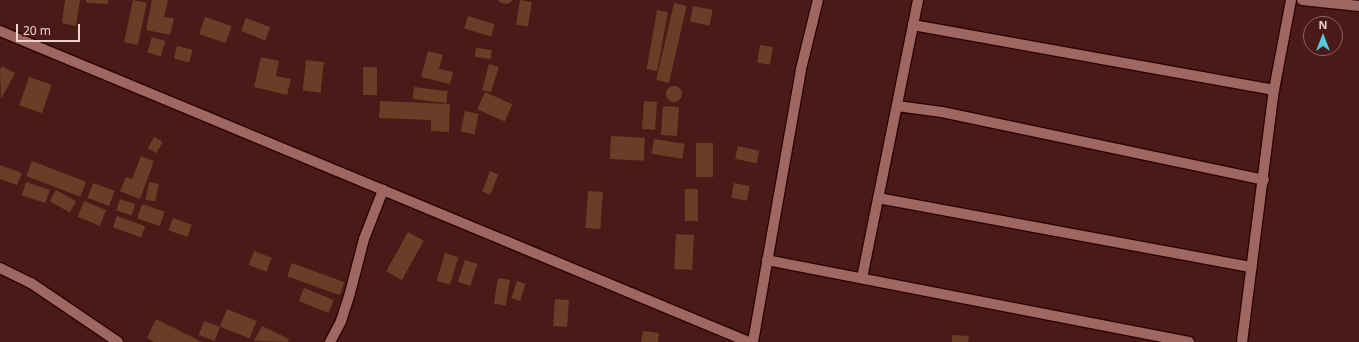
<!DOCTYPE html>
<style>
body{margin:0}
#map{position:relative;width:1359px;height:342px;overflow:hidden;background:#491a17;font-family:"Noto Sans",sans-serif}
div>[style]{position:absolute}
.building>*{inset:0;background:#6a3d26;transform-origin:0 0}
.round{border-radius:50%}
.roads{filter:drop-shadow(1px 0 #2d0202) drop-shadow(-1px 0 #2d0202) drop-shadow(0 1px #2d0202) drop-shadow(0 -1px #2d0202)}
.minor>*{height:10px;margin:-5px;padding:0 5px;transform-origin:5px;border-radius:5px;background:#9e6761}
span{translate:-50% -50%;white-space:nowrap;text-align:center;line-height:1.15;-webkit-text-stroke:3.5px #491a17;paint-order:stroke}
.north{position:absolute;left:1303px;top:16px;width:40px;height:40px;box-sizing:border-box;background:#491a17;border:1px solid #8c6360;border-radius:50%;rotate:0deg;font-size:11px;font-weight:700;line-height:16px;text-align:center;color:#f1d1cd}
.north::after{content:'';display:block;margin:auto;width:14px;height:18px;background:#53cbda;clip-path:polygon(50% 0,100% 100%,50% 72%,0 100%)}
.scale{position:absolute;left:16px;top:24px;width:64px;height:18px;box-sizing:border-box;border:2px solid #f1d1cd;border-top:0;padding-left:5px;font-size:12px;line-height:14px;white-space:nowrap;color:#f1d1cd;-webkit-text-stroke:3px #491a17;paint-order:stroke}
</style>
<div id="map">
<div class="building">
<div style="clip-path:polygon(65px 0,80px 0,76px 26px,62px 23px)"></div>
<div style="clip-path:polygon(86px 0,108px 0,108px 4px,86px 3px)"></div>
<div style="left:133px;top:0;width:14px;height:43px;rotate:12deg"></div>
<div style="clip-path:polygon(152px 0,168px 0,164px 17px,174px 18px,170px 35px,146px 30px)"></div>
<div style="clip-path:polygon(498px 0,513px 0,508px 4px,501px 3px)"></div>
<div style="left:520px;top:0;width:12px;height:25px;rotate:9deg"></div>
<div style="left:674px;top:3px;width:13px;height:79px;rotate:13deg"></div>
<div style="left:693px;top:6px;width:20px;height:16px;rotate:11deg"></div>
<div style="left:657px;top:10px;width:11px;height:60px;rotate:10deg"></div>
<div style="left:468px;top:16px;width:28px;height:13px;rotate:17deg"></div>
<div style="left:205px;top:17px;width:28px;height:18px;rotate:19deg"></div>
<div style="left:246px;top:18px;width:26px;height:14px;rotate:21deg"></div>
<div style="left:152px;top:37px;width:14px;height:16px;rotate:17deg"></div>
<div style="left:760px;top:45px;width:13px;height:18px;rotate:9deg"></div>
<div style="left:177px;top:46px;width:16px;height:13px;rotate:14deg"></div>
<div style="left:476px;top:48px;width:16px;height:9px;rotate:7deg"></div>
<div style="clip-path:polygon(428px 51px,443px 55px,439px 69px,453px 72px,450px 84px,421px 77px)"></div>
<div style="clip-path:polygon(261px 57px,279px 61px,276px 76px,291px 79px,287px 95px,254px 87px)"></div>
<div style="left:306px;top:60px;width:18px;height:31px;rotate:6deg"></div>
<div style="clip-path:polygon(489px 64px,499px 67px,491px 92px,482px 90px)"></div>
<div style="clip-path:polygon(2px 66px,15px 73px,1px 99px,0 70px)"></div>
<div style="left:363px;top:67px;width:14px;height:28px"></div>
<div style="left:29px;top:77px;width:24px;height:30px;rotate:19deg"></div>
<div class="round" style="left:666px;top:86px;width:16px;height:16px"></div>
<div style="left:414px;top:87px;width:34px;height:12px;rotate:7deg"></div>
<div style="left:485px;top:92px;width:30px;height:19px;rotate:24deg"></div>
<div style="clip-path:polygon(380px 101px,450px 104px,449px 132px,431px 131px,431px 120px,379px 118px)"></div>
<div style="left:644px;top:101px;width:13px;height:28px;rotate:4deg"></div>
<div style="left:663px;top:106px;width:16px;height:29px;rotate:4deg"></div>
<div style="left:465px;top:111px;width:14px;height:21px;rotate:12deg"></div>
<div style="left:611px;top:136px;width:34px;height:23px;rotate:3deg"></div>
<div style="left:154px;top:137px;width:10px;height:13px;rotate:29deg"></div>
<div style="left:654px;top:139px;width:31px;height:15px;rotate:9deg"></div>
<div style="left:696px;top:143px;width:17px;height:34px"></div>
<div style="left:738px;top:146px;width:22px;height:13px;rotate:13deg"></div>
<div style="clip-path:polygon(141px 156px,154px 161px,140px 199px,120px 191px,126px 177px,132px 179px)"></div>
<div style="left:32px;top:161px;width:58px;height:16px;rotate:21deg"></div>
<div style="clip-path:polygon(0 165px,22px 173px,17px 185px,0 179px)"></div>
<div style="left:490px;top:171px;width:9px;height:22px;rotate:21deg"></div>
<div style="left:26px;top:182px;width:25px;height:14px;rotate:18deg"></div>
<div style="left:149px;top:182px;width:10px;height:18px;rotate:11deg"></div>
<div style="left:93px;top:183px;width:23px;height:16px;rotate:20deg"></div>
<div style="left:734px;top:183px;width:16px;height:15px;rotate:11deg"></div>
<div style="left:685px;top:189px;width:13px;height:32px"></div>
<div style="left:56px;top:190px;width:23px;height:13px;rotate:29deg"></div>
<div style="left:588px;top:191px;width:15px;height:37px;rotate:4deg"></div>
<div style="left:120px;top:199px;width:16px;height:12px;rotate:18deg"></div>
<div style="left:84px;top:201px;width:24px;height:17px;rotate:22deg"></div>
<div style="left:142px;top:204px;width:24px;height:15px;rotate:19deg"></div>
<div style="left:117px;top:216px;width:30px;height:12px;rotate:20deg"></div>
<div style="left:173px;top:218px;width:20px;height:13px;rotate:20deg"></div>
<div style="left:408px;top:232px;width:18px;height:45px;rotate:29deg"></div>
<div style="left:676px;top:234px;width:18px;height:35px;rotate:3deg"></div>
<div style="left:254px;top:251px;width:19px;height:15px;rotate:21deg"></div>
<div style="left:445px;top:253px;width:14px;height:29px;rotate:17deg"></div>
<div style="left:465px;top:260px;width:13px;height:23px;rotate:18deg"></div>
<div style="left:292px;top:263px;width:56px;height:14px;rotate:20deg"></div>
<div style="left:498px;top:278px;width:12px;height:26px;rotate:9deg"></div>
<div style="left:517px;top:281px;width:9px;height:18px;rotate:18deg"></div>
<div style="left:304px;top:288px;width:32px;height:14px;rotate:22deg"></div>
<div style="left:555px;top:299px;width:14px;height:27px;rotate:4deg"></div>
<div style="left:227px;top:309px;width:32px;height:19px;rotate:22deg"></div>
<div style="clip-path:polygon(156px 319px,202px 342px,154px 342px,147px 338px)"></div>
<div style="left:204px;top:321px;width:17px;height:15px;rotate:21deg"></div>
<div style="clip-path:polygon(262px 326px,289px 339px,288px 342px,254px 341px)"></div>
<div style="clip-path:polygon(643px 331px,659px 333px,658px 342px,641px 342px)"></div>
<div style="clip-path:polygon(952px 335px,969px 336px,968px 342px,952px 342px)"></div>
</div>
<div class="roads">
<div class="minor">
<div style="left:1302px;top:0;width:57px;rotate:6deg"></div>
<div style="left:913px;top:25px;width:367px;rotate:10.2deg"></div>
<div style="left:0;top:31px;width:811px;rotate:22.55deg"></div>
<div style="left:897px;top:106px;width:45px;rotate:7.6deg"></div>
<div style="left:942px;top:112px;width:329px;rotate:11.9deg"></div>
<div style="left:878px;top:198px;width:380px;rotate:10.5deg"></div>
<div style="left:767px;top:260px;width:430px;rotate:11deg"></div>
<div style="left:0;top:268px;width:34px;rotate:26deg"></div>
<div style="left:31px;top:283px;width:105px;rotate:34.1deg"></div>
<div style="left:862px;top:278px;width:284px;rotate:-78.6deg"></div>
<div style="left:330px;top:342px;width:24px;rotate:-62deg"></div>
<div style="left:341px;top:321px;width:29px;rotate:-72deg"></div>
<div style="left:350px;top:293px;width:56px;rotate:-75.5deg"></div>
<div style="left:364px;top:239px;width:53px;rotate:-68.8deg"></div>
<div style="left:753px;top:342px;width:277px;rotate:-80deg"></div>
<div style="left:801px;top:69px;width:71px;rotate:-76.2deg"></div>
<div style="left:1242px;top:342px;width:254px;rotate:-82.8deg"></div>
<div style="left:1274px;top:90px;width:92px;rotate:-79.3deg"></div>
</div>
</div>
<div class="north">N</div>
<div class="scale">20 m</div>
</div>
